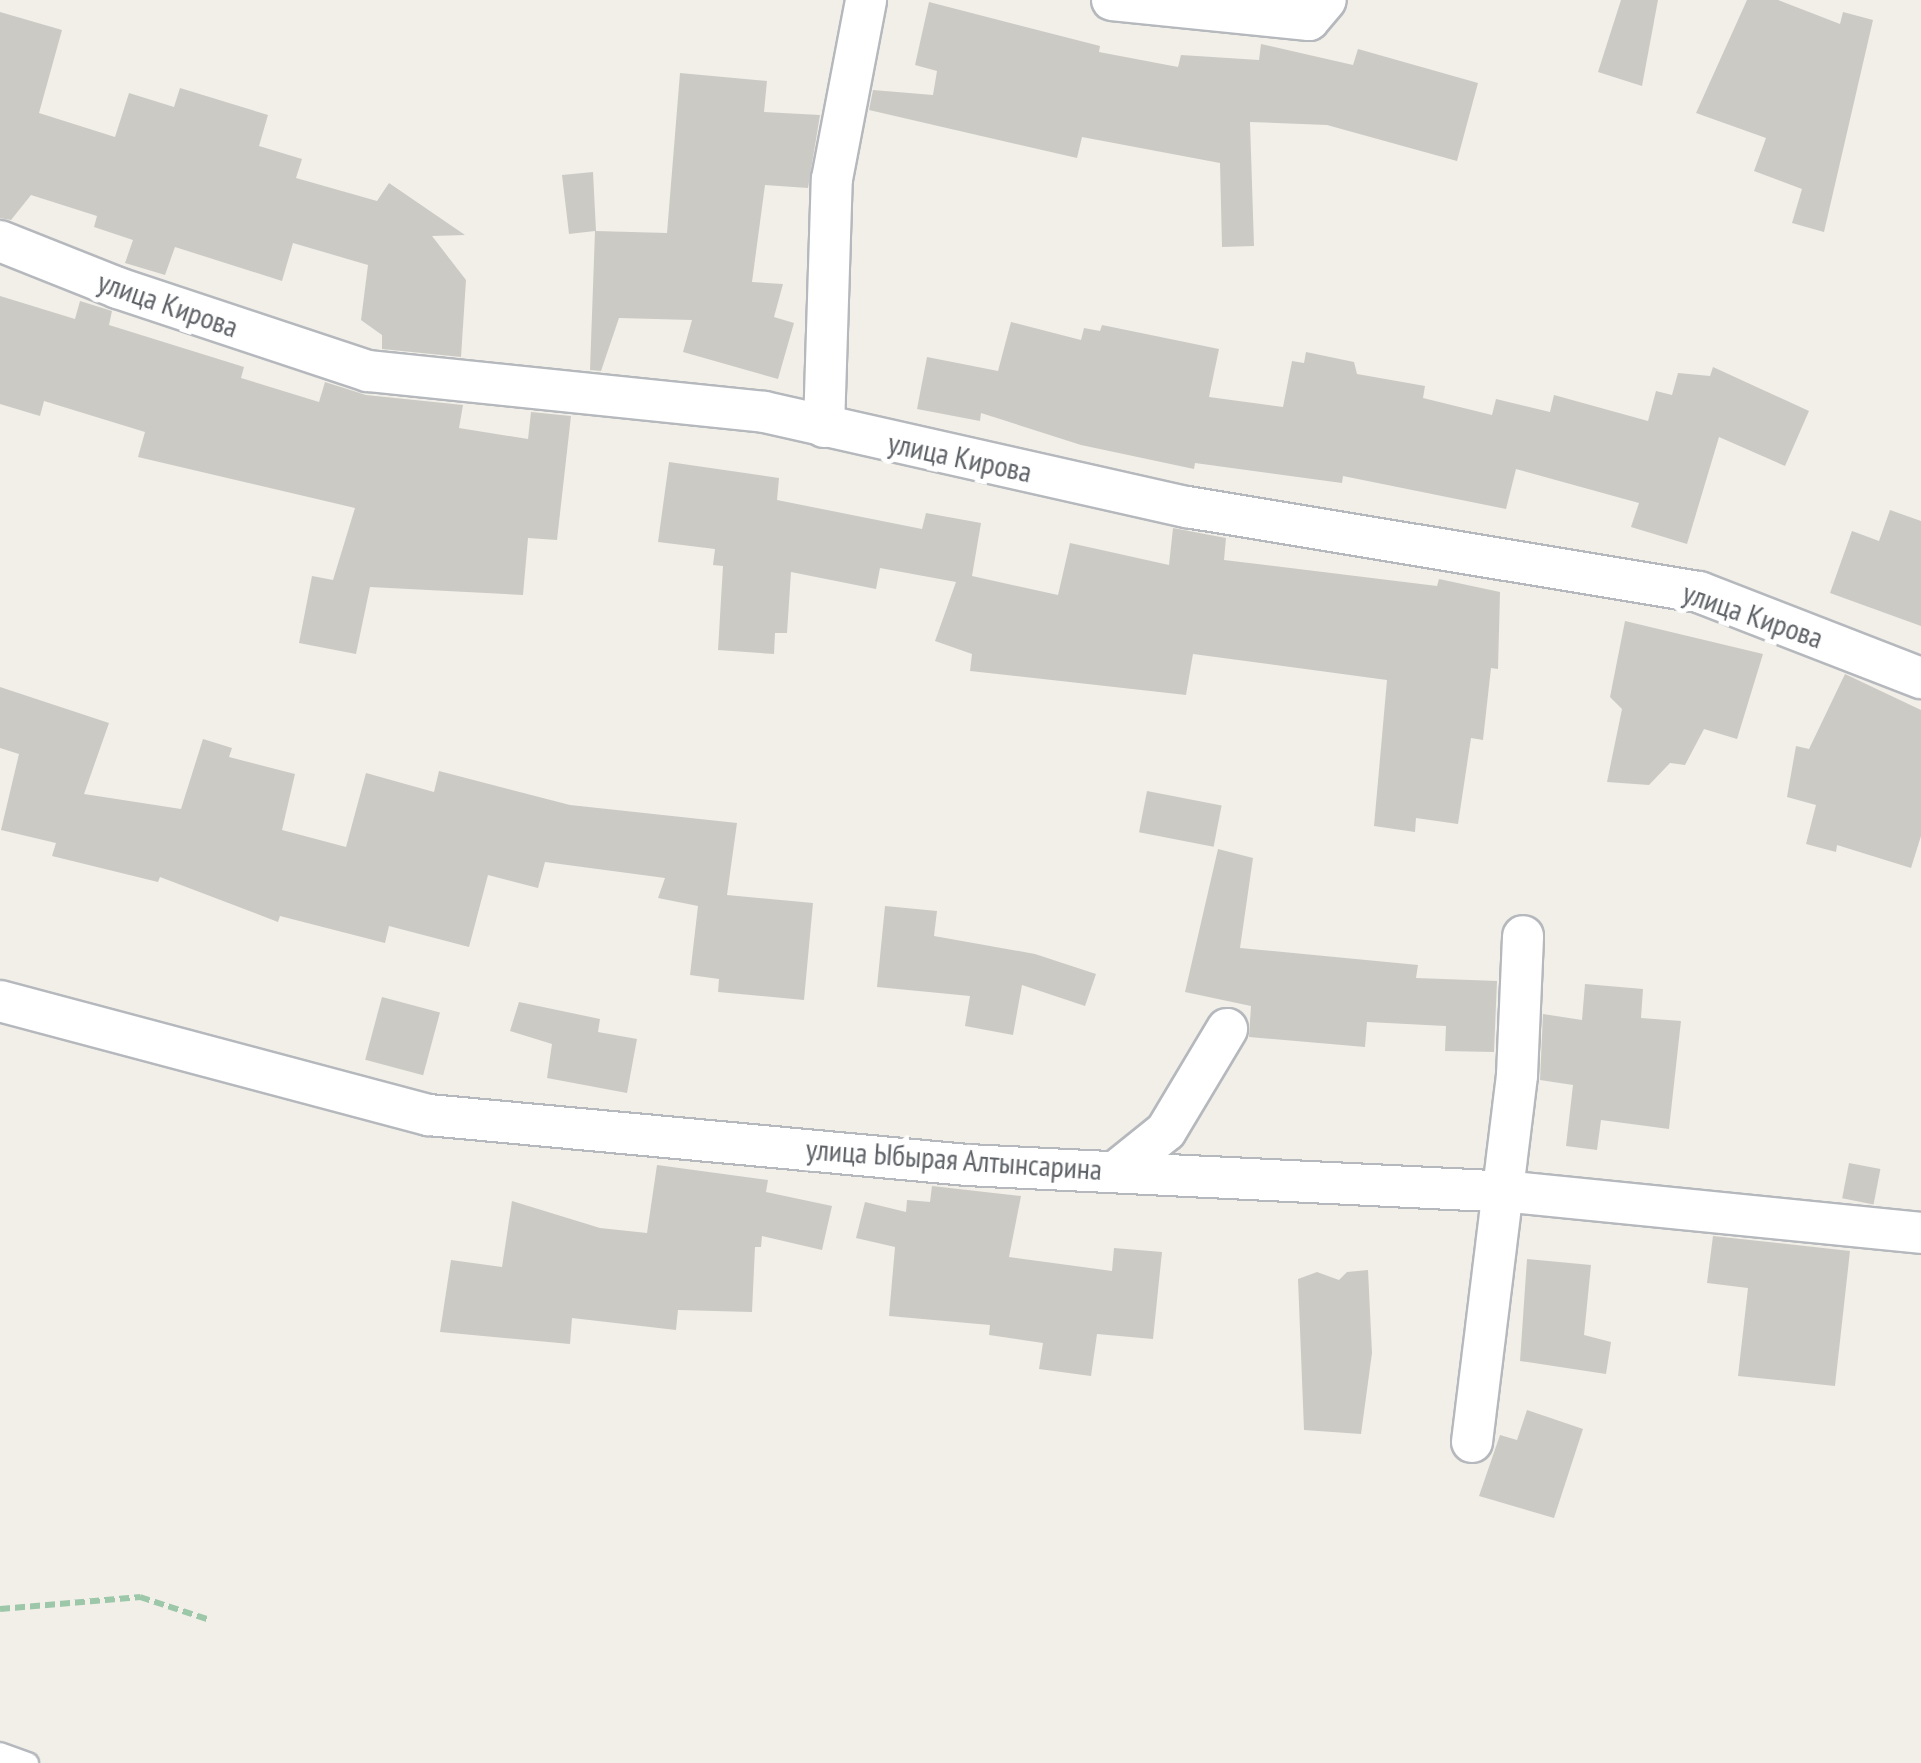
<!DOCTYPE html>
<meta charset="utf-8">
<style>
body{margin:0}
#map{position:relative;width:1921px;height:1763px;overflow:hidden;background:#f1efe8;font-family:"PT Sans Narrow",sans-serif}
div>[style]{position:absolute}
.building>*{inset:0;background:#cccac5;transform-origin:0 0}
.path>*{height:6px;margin-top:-3px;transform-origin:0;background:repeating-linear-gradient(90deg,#9cc7a9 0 10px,transparent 0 15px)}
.roads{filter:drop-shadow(2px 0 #b5b8bc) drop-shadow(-2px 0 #b5b8bc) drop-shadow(0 2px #b5b8bc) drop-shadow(0 -2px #b5b8bc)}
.lane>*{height:20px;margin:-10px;padding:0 10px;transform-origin:10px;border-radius:10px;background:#fff}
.street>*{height:40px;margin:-20px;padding:0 20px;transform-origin:20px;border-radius:20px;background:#fff}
span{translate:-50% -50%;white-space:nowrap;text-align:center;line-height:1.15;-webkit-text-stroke:10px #fff;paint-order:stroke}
.street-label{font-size:30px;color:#5f6368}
</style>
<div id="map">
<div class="building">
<div style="clip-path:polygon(1621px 0,1658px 0,1642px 86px,1598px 72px)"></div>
<div style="clip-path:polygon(1747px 0,1778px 0,1840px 24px,1843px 12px,1873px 20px,1824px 232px,1792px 223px,1802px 189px,1754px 171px,1766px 138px,1696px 113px)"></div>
<div style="clip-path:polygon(929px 2px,1100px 46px,1099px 52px,1178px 67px,1181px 55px,1259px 60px,1261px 44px,1353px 65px,1358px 49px,1478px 83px,1457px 161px,1327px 125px,1250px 122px,1254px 246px,1222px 247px,1220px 163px,1082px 137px,1077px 158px,869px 110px,873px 90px,933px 95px,937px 71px,915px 65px)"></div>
<div style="clip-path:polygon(0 12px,62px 30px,39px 113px,115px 137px,129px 93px,174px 107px,180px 88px,268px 115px,259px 146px,302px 159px,296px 178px,377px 201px,389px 183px,465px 235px,432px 236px,466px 280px,461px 357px,382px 349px,382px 335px,361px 320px,368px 265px,293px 243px,282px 281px,175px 247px,165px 275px,125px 263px,133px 240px,94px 227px,97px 216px,31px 195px,11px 220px,0 218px)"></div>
<div style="clip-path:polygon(680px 73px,767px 81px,764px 112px,820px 115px,808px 188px,765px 185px,752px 282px,783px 284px,774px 317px,794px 323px,778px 379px,683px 352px,692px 320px,619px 318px,601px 371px,590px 370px,595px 231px,569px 234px,562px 175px,593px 172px,596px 231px,667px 233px)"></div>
<div style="clip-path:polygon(0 296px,75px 319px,80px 301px,112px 311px,109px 325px,244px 367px,241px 378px,319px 402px,325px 382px,366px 395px,463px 405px,459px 428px,528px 439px,531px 412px,571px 416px,557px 540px,528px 538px,523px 595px,370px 587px,356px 654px,299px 643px,312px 576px,333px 580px,355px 508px,138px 457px,145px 432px,44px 401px,40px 416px,0 404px)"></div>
<div style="clip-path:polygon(1011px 322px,1081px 340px,1084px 328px,1100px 331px,1102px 325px,1219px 349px,1209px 397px,1283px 407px,1292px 361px,1304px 363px,1306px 352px,1354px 362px,1357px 374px,1425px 386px,1423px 398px,1492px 415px,1496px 399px,1550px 412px,1554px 395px,1648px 421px,1656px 391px,1672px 395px,1678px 373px,1710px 376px,1713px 367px,1809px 411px,1785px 466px,1719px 437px,1687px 544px,1631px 527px,1639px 503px,1516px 469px,1506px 509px,1343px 476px,1342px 483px,1195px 463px,1194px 469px,1081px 445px,981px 413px,980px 421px,917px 409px,927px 357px,998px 371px)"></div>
<div style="clip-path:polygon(669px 462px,779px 478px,777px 500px,922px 529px,926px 513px,981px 523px,972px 576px,1058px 595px,1070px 543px,1169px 565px,1173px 528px,1226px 538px,1224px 560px,1437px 586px,1439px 579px,1500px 592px,1498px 669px,1491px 668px,1483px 740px,1471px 738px,1458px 824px,1416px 818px,1415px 832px,1374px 826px,1387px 680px,1193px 654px,1186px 695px,970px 671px,972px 654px,935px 641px,956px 582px,880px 568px,876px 589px,791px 572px,787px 633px,775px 633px,774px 654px,718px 650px,723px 566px,713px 565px,715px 549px,658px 542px)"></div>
<div style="clip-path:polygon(1890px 510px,1921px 521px,1921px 626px,1830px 593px,1852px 531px,1879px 541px)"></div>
<div style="clip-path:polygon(1625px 621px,1763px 654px,1737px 739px,1704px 729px,1685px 765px,1670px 763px,1649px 785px,1607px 782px,1622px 709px,1610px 697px)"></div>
<div style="clip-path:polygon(1845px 674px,1921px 710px,1921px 836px,1911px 868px,1837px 845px,1836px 852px,1806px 844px,1816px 805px,1787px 797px,1796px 746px,1809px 749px)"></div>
<div style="clip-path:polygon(0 687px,109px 723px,84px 794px,181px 809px,203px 739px,232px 748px,229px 757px,295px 774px,282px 830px,346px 847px,366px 773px,434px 792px,439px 771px,570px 805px,737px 823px,727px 895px,813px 903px,804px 1000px,718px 992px,719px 979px,690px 975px,698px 906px,658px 898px,665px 878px,545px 862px,538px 888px,488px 875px,469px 947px,389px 926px,385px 943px,280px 916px,278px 922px,160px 877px,158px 882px,52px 856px,56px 843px,1px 830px,19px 754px,0 748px)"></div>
<div style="left:1147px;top:791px;width:76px;height:42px;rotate:11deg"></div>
<div style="clip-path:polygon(1218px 849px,1253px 858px,1240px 948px,1418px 965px,1416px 978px,1497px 981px,1494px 1052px,1445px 1051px,1446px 1026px,1367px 1022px,1365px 1047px,1249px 1037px,1251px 1006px,1185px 992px)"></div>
<div style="clip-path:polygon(885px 906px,937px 911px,934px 936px,1035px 954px,1096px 974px,1085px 1006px,1022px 985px,1013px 1035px,965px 1026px,970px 996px,877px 987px)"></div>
<div style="clip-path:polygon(1585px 984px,1643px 989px,1641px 1018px,1681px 1021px,1669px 1129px,1601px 1120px,1597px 1150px,1566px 1146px,1573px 1085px,1540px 1080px,1543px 1014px,1582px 1020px)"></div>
<div style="left:382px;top:997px;width:60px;height:65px;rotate:15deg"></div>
<div style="clip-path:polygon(519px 1002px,600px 1019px,598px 1032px,637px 1039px,627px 1093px,547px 1078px,552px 1044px,510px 1031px)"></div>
<div style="left:1849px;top:1163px;width:32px;height:36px;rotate:11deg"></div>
<div style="clip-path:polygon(657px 1165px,768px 1180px,766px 1192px,832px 1206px,822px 1250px,762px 1236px,761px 1247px,755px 1247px,752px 1312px,678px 1310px,676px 1330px,572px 1318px,570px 1344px,440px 1332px,451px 1260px,502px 1267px,512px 1201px,600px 1228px,647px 1233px)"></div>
<div style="clip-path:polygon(932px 1186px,1021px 1196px,1009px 1257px,1112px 1271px,1114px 1248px,1162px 1252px,1153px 1339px,1097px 1334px,1091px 1376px,1039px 1369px,1043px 1343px,989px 1335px,990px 1325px,889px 1316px,895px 1247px,856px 1238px,865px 1202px,906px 1212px,907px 1200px,930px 1202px)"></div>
<div style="clip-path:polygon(1713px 1236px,1850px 1251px,1835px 1386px,1738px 1376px,1748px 1288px,1707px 1283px)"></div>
<div style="clip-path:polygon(1527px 1259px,1591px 1265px,1584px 1335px,1611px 1342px,1606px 1374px,1520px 1361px)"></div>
<div style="clip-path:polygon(1368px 1270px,1372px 1353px,1361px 1434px,1304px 1430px,1298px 1279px,1317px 1272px,1339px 1280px,1347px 1272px)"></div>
<div style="clip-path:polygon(1527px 1410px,1583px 1429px,1554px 1518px,1479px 1496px,1500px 1435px,1517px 1440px)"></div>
</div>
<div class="path">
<div style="left:0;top:1609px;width:141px;rotate:-4.9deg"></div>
<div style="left:140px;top:1597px;width:74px;rotate:18.2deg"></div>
</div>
<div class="roads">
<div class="lane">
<div style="left:0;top:1753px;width:30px;rotate:20deg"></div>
</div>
<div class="street">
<div style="left:1112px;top:0;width:198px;rotate:5.8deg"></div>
<div style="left:1309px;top:20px;width:26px;rotate:-50deg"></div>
<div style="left:0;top:241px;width:127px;rotate:21.7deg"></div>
<div style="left:118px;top:288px;width:263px;rotate:18.4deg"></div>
<div style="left:368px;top:371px;width:398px;rotate:5.9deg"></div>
<div style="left:764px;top:412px;width:434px;rotate:12.7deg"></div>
<div style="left:1187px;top:507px;width:519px;rotate:9.43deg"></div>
<div style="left:1699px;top:592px;width:238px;rotate:21.2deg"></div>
<div style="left:824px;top:427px;width:248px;rotate:-88.2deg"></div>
<div style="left:832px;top:179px;width:182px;rotate:-79.2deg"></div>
<div style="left:0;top:1001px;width:444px;rotate:14.9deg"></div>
<div style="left:429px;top:1115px;width:540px;rotate:5.31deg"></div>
<div style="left:967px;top:1165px;width:546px;rotate:2.84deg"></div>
<div style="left:1512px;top:1192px;width:411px;rotate:5.7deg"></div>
<div style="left:1115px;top:1172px;width:65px;rotate:-38.8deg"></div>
<div style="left:1166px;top:1131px;width:119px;rotate:-59.1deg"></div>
<div style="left:1472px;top:1442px;width:370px;rotate:-83deg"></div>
<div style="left:1517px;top:1075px;width:139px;rotate:-87.5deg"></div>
</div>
</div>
<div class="street-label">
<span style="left:168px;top:304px;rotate:19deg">улица Кирова</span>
<span style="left:960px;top:457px;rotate:12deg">улица Кирова</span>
<span style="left:1753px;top:615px;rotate:19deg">улица Кирова</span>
<span style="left:954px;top:1159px;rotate:4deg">улица Ыбырая Алтынсарина</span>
</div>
</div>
